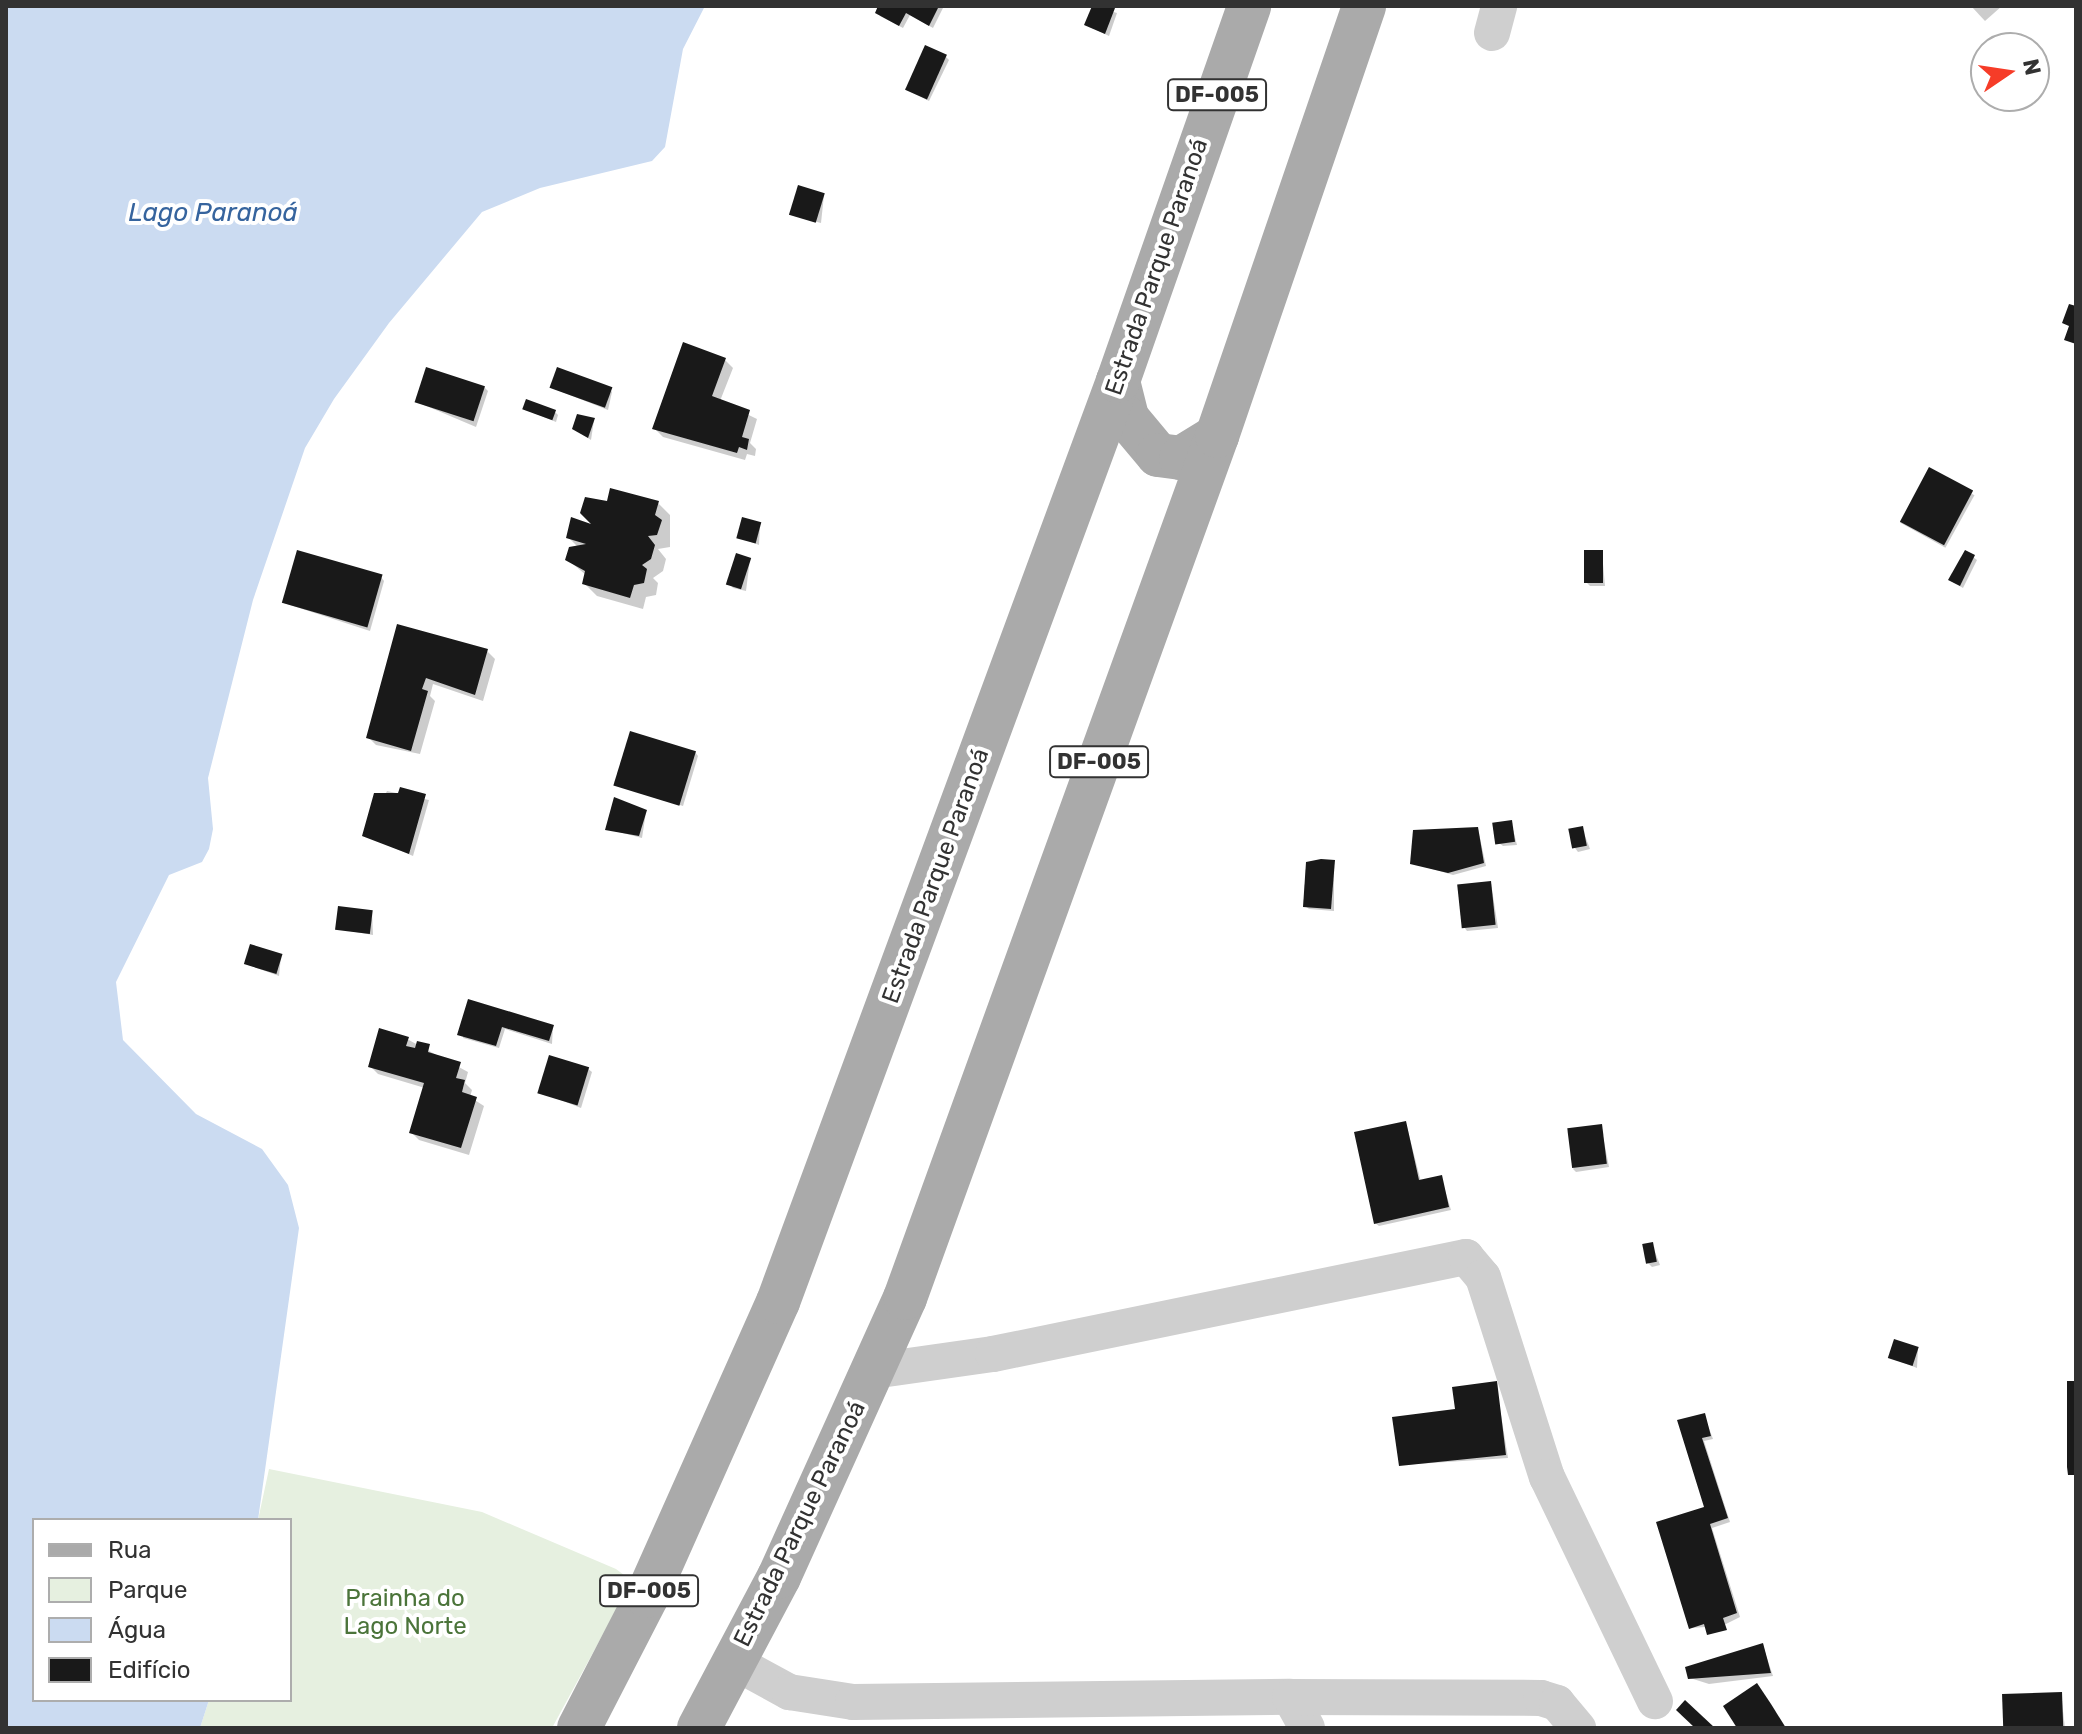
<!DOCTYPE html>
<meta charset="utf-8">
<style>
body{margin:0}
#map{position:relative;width:2082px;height:1734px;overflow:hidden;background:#fff;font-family:Rubik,sans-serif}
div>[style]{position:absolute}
.green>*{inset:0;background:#e6f0e0}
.water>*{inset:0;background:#cbdbf1}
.shadow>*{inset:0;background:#0003;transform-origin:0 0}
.building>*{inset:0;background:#191919;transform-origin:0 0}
.minor>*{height:36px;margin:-18px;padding:0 18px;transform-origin:18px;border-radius:18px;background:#cfcfcf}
.major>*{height:44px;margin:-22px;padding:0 22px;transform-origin:22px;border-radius:22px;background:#aaa}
span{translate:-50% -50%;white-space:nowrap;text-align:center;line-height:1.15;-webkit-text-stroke:8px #fff;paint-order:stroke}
.shield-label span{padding:2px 6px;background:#fff;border:2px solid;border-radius:6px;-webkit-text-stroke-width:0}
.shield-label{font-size:22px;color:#323232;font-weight:700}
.street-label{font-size:24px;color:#323232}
.park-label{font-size:24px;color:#4b743a}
.water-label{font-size:26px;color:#36649e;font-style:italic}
.frame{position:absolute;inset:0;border:8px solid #323232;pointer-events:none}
.legend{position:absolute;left:32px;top:1518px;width:260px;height:184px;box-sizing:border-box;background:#fff;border:2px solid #adadad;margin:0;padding:10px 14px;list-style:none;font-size:24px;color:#323232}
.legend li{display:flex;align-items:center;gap:16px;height:40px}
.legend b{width:40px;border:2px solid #adadad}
.north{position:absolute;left:1970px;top:32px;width:80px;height:80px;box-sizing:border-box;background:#fff;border:2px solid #adadad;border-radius:50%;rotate:77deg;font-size:22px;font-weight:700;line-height:32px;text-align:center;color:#323232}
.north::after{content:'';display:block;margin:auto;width:28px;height:36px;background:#f63c28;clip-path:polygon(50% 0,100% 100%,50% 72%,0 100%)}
</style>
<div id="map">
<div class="green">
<div style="clip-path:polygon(269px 1469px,482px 1512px,616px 1569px,632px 1581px,552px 1728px,200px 1728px,209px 1700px,290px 1700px,290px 1520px,258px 1520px)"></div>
</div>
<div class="water">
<div style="clip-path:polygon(6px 6px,705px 6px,683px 49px,665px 147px,652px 161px,540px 188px,482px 212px,389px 323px,334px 399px,305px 448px,253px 600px,208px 778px,213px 829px,209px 849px,202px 862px,169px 875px,116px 982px,123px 1040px,196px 1114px,262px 1149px,288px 1185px,299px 1228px,258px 1520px,34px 1520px,34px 1700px,209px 1700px,200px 1728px,6px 1728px)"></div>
</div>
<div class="shadow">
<div style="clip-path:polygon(881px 6px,944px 6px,933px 28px,910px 15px,903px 28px,880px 16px)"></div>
<div style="clip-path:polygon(1094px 6px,1117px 13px,1109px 36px,1086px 25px)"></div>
<div style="clip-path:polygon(1971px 6px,2002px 6px,1985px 21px)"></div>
<div style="clip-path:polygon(946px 57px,949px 60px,929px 101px,905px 89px)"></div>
<div style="clip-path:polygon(824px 195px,821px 223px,791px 215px)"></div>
<div style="clip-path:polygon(725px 360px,733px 368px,720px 401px,757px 419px,750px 443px,756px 449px,755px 456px,747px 454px,745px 460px,663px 437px,655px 429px)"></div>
<div style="clip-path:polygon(484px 387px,488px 391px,476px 427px,417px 402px)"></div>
<div style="clip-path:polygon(552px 388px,609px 388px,612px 392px,608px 410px)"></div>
<div style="clip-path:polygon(524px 409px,555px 412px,558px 415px,556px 422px)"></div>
<div style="clip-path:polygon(594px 420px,591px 440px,574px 429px)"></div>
<div style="left:1929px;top:470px;width:52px;height:60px;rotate:29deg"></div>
<div style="clip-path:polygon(608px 503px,658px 503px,670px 515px,670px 547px,658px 549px,666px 559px,663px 571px,653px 578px,658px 583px,656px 595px,646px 597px,643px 609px,597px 596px,584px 583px,586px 575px,568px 560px,578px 547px,568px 537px,598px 528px)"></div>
<div style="clip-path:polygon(760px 524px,759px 545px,738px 537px)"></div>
<div style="clip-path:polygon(1602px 552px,1605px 586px,1590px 586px,1586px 582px)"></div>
<div style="clip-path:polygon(1973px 557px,1977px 560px,1963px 588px,1954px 583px,1950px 580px)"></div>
<div style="clip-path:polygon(750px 559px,746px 591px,733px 588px,730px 584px)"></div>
<div style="clip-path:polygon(381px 577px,384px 581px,370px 631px,284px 603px)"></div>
<div style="clip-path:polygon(399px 626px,487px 651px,495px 659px,483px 701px,433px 684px,430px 696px,435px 701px,420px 754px,376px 745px,368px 737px)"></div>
<div style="clip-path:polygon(695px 752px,698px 756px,683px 806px,617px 785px)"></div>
<div style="clip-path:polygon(387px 791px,429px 800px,413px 856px,364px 835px)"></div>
<div style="clip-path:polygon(646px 812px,642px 838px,607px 829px)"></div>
<div style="clip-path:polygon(1511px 822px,1517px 845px,1503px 846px,1499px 843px)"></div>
<div style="clip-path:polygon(1582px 828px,1590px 849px,1578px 852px,1575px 848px)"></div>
<div style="clip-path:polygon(1478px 829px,1486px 866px,1453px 875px,1412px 863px)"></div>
<div style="clip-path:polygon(1334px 862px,1334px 911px,1309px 909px,1305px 906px)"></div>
<div style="clip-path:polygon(1491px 883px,1498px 928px,1467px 931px,1464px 927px)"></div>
<div style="clip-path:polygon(372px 912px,373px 935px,338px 929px)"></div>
<div style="clip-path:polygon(281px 956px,279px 976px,246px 964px)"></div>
<div style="clip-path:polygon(469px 1002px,553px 1026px,552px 1044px,505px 1029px,499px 1048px,463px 1038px)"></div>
<div style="clip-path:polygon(407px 1039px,468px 1072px,465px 1083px,472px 1090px,470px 1097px,484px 1106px,469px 1155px,419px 1140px,411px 1132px,425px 1088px,378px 1074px,370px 1066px)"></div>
<div style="clip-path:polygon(588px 1069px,592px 1072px,581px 1108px,540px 1092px)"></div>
<div style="clip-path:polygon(1406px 1123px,1421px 1182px,1441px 1177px,1451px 1210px,1379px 1226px,1375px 1223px)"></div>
<div style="clip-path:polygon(1601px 1126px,1609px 1167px,1576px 1172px,1573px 1169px)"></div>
<div style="clip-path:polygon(1652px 1244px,1660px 1265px,1652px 1267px,1648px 1263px)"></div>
<div style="clip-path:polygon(1918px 1348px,1917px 1368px,1891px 1358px)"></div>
<div style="clip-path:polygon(1496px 1384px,1508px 1458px,1401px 1465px,1457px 1410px)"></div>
<div style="clip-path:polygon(1704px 1415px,1713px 1439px,1704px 1441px,1730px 1522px,1712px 1528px,1740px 1617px,1708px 1633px,1706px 1627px,1690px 1628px,1707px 1508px,1679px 1421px)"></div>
<div style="clip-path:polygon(1763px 1646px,1773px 1676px,1709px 1684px,1690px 1678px)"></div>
<div style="clip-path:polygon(2061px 1694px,2065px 1728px,2004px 1722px)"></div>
</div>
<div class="building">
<div style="clip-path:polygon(878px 6px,939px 6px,929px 26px,906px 13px,899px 26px,875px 13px)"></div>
<div style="clip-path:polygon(1092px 6px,1115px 8px,1105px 34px,1084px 25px)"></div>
<div style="left:925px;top:45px;width:24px;height:49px;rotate:24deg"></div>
<div style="left:798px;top:185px;width:28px;height:31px;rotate:17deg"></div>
<div style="clip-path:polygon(2069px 304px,2076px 306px,2076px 344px,2064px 340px,2069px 326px,2062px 323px)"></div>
<div style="clip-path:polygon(683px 342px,726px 358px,712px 396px,750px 410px,742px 437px,749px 439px,747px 450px,739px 447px,737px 453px,652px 429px)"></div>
<div style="left:426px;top:367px;width:62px;height:37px;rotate:18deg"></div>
<div style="left:557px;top:367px;width:59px;height:22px;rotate:20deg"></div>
<div style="left:526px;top:399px;width:32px;height:11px;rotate:20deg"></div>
<div style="clip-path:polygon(577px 414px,595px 418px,588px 438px,572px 429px)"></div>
<div style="left:1929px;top:467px;width:50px;height:62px;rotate:28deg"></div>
<div style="clip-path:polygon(610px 488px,659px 501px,655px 515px,662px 520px,657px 535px,648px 536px,655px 545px,651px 559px,642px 565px,647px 569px,644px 583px,634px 585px,630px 598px,582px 584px,585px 571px,565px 560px,569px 547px,586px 544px,566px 538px,571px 517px,591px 524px,580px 513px,585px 497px,607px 501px)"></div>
<div style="left:742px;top:517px;width:20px;height:22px;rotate:15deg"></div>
<div style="left:297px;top:550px;width:89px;height:55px;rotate:16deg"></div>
<div style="left:1584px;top:550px;width:19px;height:33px"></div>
<div style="clip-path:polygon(1965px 550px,1975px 555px,1960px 586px,1948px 580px)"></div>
<div style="left:736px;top:553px;width:16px;height:33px;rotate:18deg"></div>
<div style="clip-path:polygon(397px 624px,488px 649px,475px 695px,426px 678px,422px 689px,428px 691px,411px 751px,366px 738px)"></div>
<div style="left:630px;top:731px;width:69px;height:57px;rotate:17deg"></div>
<div style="clip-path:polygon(400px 787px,426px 794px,409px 854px,362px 836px,374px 793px,398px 793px)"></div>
<div style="clip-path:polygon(614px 797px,647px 810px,639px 836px,605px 830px)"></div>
<div style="left:1512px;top:820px;width:22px;height:20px;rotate:82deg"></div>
<div style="left:1583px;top:826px;width:20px;height:15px;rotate:79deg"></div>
<div style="clip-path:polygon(1478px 827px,1484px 863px,1448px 873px,1410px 864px,1413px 830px)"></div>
<div style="clip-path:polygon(1321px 859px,1335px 860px,1331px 909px,1303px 907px,1306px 862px)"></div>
<div style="left:1491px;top:881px;width:44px;height:34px;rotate:84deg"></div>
<div style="left:338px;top:906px;width:35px;height:24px;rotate:7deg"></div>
<div style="left:250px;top:944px;width:34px;height:21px;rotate:17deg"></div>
<div style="clip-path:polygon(468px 999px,554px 1025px,549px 1041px,502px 1027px,496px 1046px,457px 1035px)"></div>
<div style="clip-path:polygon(379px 1028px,409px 1037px,406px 1046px,415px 1048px,417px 1041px,430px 1044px,428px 1052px,461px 1062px,456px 1078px,465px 1080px,462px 1092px,477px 1097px,461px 1148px,409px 1133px,424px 1083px,368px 1067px)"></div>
<div style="left:549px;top:1055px;width:42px;height:40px;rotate:17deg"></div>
<div style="clip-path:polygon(1406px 1121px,1419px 1180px,1442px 1175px,1449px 1207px,1374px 1224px,1354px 1132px)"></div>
<div style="left:1602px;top:1124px;width:40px;height:35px;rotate:83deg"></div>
<div style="left:1653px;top:1242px;width:20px;height:11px;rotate:79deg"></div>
<div style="left:1894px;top:1339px;width:26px;height:20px;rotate:18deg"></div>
<div style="clip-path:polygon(1497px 1381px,1506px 1455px,1399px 1466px,1392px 1417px,1455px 1409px,1452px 1387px)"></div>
<div style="clip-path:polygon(2067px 1381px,2076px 1381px,2076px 1475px,2068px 1475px,2067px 1467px)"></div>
<div style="clip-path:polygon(1705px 1413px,1711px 1436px,1702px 1438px,1728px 1518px,1710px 1524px,1737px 1613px,1723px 1618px,1727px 1630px,1707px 1635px,1704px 1624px,1689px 1629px,1656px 1522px,1704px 1507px,1677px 1420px)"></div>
<div style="clip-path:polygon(1763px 1643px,1771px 1673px,1688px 1679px,1685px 1667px)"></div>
<div style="clip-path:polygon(1757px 1683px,1771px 1704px,1786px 1728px,1737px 1728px,1723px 1706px)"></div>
<div style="left:2062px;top:1692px;width:34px;height:60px;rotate:88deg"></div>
<div style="clip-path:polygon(1685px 1700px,1715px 1728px,1695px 1728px,1676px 1710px)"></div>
</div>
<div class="minor">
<div style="left:1492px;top:33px;width:28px;rotate:-75deg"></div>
<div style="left:873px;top:1371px;width:121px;rotate:-8.1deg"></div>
<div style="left:993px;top:1354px;width:483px;rotate:-11.6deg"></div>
<div style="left:1466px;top:1257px;width:26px;rotate:50deg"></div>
<div style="left:1483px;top:1277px;width:210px;rotate:72.3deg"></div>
<div style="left:1547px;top:1477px;width:249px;rotate:64.3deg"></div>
<div style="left:734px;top:1662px;width:63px;rotate:28.6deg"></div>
<div style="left:789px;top:1692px;width:65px;rotate:8.9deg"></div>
<div style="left:853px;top:1702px;width:437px;rotate:-0.7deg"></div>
<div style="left:1290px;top:1697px;width:35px;rotate:61deg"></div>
<div style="left:1290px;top:1697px;width:251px;rotate:0.2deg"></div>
<div style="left:1541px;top:1698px;width:17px;rotate:17deg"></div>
<div style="left:1557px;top:1703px;width:33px;rotate:50deg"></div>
</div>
<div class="major">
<div style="left:1118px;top:381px;width:38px;rotate:76deg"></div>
<div style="left:1127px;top:418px;width:48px;rotate:50deg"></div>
<div style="left:1158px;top:455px;width:23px;rotate:7deg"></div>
<div style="left:1181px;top:458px;width:42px;rotate:-31.4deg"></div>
<div style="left:579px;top:1728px;width:148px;rotate:-62.7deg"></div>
<div style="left:647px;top:1596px;width:322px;rotate:-66deg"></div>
<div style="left:778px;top:1302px;width:982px;rotate:-69.74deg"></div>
<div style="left:1118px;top:381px;width:397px;rotate:-70.7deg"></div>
<div style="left:699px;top:1728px;width:171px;rotate:-62.1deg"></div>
<div style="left:779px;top:1577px;width:306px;rotate:-65.7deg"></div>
<div style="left:905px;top:1298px;width:917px;rotate:-70.1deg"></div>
<div style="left:1217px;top:436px;width:454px;rotate:-71.1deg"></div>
</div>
<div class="shield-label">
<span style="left:1217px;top:95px">DF-005</span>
<span style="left:1099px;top:762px">DF-005</span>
<span style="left:649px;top:1591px">DF-005</span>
</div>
<div class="street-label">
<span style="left:1157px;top:267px;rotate:-71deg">Estrada Parque Paranoá</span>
<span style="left:936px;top:876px;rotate:-70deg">Estrada Parque Paranoá</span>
<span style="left:800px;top:1524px;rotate:-64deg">Estrada Parque Paranoá</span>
</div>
<div class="park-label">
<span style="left:405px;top:1613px">Prainha do<br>Lago Norte</span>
</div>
<div class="water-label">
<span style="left:213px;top:213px">Lago Paranoá</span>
</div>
<div class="frame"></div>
<ul class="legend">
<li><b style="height:10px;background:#aaa"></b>Rua</li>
<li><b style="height:22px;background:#e6f0e0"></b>Parque</li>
<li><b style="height:22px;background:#cbdbf1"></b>Água</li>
<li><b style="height:22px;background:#191919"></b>Edifício</li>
</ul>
<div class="north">N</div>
</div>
